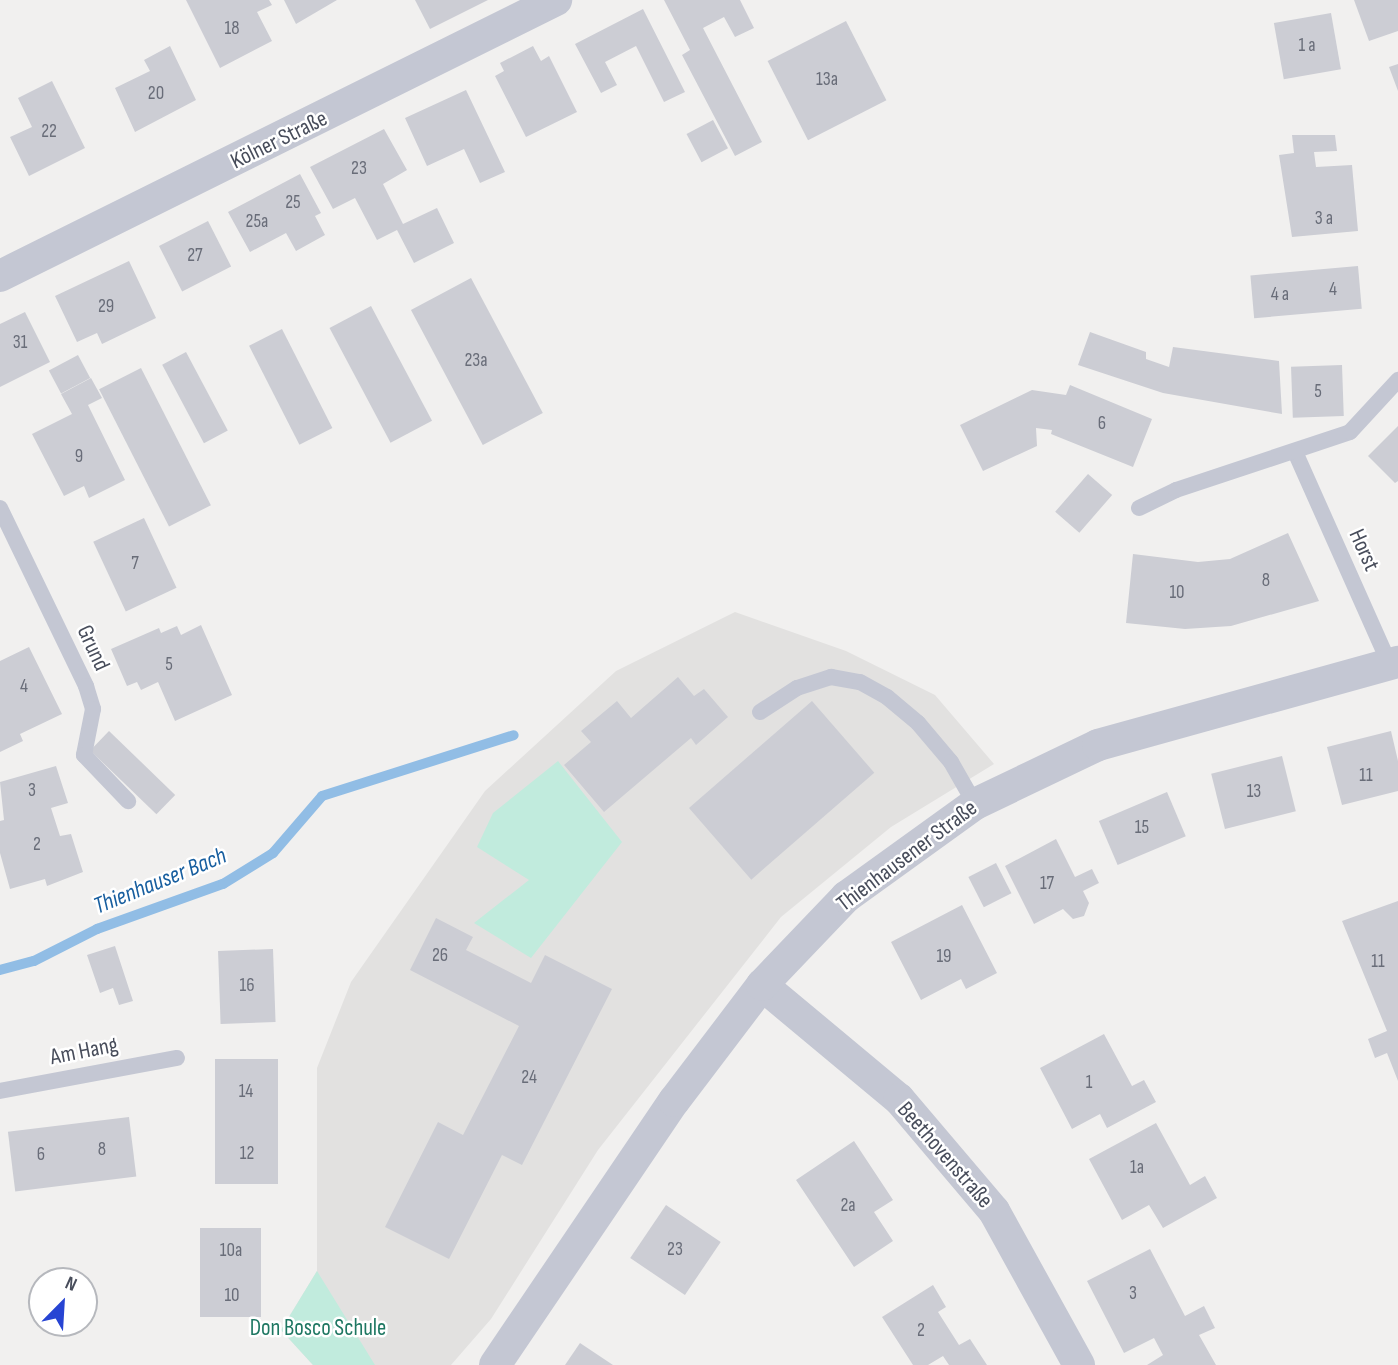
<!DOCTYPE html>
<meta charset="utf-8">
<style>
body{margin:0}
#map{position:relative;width:1398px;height:1365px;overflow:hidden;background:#f1f0ef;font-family:"Sofia Sans Condensed",sans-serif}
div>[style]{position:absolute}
.education>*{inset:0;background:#e2e1e0}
.green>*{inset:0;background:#c1ebdd}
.stream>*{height:10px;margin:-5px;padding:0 5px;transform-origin:5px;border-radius:5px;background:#91bde5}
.building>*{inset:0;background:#cccdd4;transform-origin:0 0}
.service>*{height:16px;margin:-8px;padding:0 8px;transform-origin:8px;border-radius:8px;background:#c4c7d3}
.minor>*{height:32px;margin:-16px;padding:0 16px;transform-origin:16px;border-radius:16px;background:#c4c7d3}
span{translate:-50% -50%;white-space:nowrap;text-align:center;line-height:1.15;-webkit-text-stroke:5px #fff;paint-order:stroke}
.number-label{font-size:19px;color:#696d79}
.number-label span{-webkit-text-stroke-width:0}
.street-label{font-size:23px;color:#484d5b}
.park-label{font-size:23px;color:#1e7762}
.water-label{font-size:24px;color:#175e9f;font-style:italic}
.north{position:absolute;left:28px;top:1267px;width:70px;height:70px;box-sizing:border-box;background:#fff;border:2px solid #b6b8bd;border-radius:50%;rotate:24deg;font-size:19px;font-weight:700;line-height:28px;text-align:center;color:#484d5b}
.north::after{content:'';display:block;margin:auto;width:24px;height:32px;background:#2744d3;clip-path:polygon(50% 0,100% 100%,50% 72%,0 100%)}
</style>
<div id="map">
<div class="education">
<div style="clip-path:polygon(735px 612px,846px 651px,935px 695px,994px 764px,891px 827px,781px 917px,598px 1150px,491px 1319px,451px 1365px,313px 1365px,281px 1330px,317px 1271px,317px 1068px,351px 982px,485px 791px,616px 671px)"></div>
</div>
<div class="green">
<div style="clip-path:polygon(558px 761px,622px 842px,531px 958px,474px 923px,529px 880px,477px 847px,493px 813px)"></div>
<div style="clip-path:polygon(317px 1271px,375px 1365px,313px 1365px,281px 1330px)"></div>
</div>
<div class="stream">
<div style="left:0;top:970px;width:35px;rotate:-15deg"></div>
<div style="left:34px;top:961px;width:71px;rotate:-26.9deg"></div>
<div style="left:97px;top:929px;width:134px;rotate:-19.7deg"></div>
<div style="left:223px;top:884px;width:59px;rotate:-31.8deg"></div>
<div style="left:273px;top:853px;width:75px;rotate:-49.3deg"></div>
<div style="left:322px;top:796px;width:201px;rotate:-17.6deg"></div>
</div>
<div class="building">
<div style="clip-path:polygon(186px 0,269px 0,272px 5px,257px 12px,272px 41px,220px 68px)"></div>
<div style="clip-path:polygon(284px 0,337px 0,296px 24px)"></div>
<div style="clip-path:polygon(415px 0,488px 0,430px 29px)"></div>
<div style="clip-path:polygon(664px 0,740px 0,754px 28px,735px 37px,724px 17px,703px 28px,762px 142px,735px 156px,682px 55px,690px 50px)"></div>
<div style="clip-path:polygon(1354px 0,1398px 0,1398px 31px,1369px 41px)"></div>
<div style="clip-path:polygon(643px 9px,685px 92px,664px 102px,636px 46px,605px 62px,617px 85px,601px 93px,575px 44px)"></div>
<div style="left:1331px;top:13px;width:57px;height:58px;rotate:80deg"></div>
<div style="left:846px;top:21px;width:89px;height:88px;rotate:63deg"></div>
<div style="clip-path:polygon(170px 46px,196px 100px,135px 132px,115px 88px,150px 71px,144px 60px)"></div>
<div style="clip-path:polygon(533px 46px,541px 61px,549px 56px,577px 112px,526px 137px,495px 76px,504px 71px,500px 63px)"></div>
<div style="clip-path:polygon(1398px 64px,1398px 91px,1389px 67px)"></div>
<div style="clip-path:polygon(52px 81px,85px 148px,29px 176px,10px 137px,32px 127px,18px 98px)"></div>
<div style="clip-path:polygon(466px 90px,505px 172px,480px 183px,464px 149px,427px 166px,405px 118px)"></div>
<div style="left:713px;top:120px;width:32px;height:30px;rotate:62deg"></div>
<div style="clip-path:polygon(384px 129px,407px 170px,383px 184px,403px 224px,437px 208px,454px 243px,414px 263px,397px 230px,377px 240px,355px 198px,333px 209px,310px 167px)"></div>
<div style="clip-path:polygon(1292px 135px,1335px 135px,1337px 151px,1314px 152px,1316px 167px,1352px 165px,1358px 231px,1292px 237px,1279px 155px,1294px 153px)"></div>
<div style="clip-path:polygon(300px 174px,321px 213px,315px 216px,325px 235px,296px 251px,286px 233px,250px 252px,228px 212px)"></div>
<div style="left:208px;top:221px;width:51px;height:55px;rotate:63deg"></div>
<div style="clip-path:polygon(129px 261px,156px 318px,102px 344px,97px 333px,77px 342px,55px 296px)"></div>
<div style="left:1358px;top:266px;width:43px;height:108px;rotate:85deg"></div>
<div style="left:471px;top:278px;width:153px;height:68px;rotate:62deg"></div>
<div style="left:371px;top:306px;width:130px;height:47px;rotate:62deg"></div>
<div style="clip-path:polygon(25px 312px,50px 362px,0 387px,0 324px)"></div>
<div style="left:282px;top:329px;width:111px;height:37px;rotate:63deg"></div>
<div style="clip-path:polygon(1090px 332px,1146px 352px,1146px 359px,1169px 367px,1173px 347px,1279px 361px,1282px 414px,1163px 393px,1078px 365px)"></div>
<div style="left:186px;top:352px;width:89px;height:27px;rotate:62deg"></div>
<div style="left:78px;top:355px;width:26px;height:33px;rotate:62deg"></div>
<div style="left:1342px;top:365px;width:51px;height:51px;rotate:88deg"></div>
<div style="left:141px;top:368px;width:154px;height:47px;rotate:63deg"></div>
<div style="clip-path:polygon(91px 378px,102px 398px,88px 405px,125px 480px,89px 498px,84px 486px,64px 496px,32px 434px,72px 414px,61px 394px)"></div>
<div style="clip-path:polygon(1070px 385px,1152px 419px,1133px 467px,1051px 434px,1052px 430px,1036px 428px,1037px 446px,983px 471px,960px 425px,1032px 390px,1066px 395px)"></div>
<div style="clip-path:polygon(1398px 426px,1398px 481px,1395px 483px,1368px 456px)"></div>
<div style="left:1088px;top:474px;width:32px;height:50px;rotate:41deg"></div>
<div style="left:144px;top:518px;width:77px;height:56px;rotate:65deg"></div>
<div style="clip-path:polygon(1288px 533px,1319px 601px,1231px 626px,1185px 629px,1126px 623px,1133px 554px,1198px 562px,1230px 559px)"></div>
<div style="clip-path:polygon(201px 625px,232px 695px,175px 721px,158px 682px,141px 690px,137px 682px,127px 686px,111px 649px,159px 628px,161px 633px,177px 626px,181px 635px)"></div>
<div style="clip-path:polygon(29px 647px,62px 714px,20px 734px,23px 741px,0 752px,0 661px)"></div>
<div style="clip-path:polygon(678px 677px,694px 696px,704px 689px,728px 717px,696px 745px,691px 738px,604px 812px,564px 765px,591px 742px,581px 731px,617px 701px,631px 718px)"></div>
<div style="left:812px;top:701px;width:95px;height:163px;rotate:49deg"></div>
<div style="left:109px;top:731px;width:92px;height:27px;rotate:44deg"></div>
<div style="clip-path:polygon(1391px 731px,1398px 761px,1398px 791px,1342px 805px,1327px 747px)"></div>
<div style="left:1282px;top:756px;width:57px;height:73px;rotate:76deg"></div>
<div style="clip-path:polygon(56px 766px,68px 803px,51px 808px,60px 836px,71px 834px,83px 872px,47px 886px,45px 879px,10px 889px,0 853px,0 821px,4px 820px,0 782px)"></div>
<div style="left:1167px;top:792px;width:48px;height:74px;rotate:67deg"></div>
<div style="clip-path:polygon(1056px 839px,1075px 877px,1092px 869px,1099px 883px,1083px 891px,1089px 903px,1084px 916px,1073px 919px,1063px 909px,1034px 924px,1005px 866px)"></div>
<div style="left:996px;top:863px;width:34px;height:31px;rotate:63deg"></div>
<div style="clip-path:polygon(1398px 901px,1398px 1081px,1387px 1053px,1375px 1058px,1368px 1039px,1387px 1031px,1342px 921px)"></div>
<div style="clip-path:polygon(962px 905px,997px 973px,966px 989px,961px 979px,921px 1000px,891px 942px)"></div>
<div style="clip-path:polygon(436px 918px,473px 937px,466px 950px,531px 983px,545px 955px,612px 989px,522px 1165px,502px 1155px,449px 1259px,385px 1227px,438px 1122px,463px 1135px,519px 1026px,410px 970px)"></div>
<div style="clip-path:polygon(115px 946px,133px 1001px,119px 1005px,113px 988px,100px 993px,87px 955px)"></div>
<div style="left:273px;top:949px;width:73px;height:55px;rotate:88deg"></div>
<div style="clip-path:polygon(1104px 1034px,1132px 1086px,1144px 1080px,1156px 1102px,1107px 1128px,1100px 1114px,1072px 1129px,1040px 1068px)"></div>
<div style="left:215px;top:1059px;width:63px;height:125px"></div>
<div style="left:129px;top:1117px;width:60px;height:122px;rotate:83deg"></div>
<div style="clip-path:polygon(1156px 1123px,1190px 1185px,1205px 1176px,1217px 1198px,1163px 1228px,1149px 1205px,1122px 1220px,1089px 1159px)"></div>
<div style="clip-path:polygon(854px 1141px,893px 1200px,874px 1212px,893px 1241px,854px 1267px,796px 1180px)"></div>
<div style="left:666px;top:1205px;width:66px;height:64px;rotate:34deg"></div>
<div style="left:200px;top:1228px;width:61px;height:89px"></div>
<div style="clip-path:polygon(1150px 1249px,1185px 1316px,1204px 1306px,1215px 1328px,1199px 1335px,1216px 1365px,1147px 1365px,1163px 1355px,1154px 1338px,1124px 1353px,1087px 1281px)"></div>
<div style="clip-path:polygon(933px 1285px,946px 1307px,938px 1312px,959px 1345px,970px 1339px,987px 1365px,949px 1365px,943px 1356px,928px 1365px,913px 1365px,882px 1317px)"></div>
<div style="clip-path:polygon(580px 1343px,613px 1365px,565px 1365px)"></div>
</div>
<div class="service">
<div style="left:1296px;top:454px;width:231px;rotate:66deg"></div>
<div style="left:0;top:508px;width:198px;rotate:64.2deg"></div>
<div style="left:86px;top:686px;width:24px;rotate:73deg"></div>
<div style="left:93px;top:709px;width:47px;rotate:101.1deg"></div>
<div style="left:84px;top:755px;width:64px;rotate:46.3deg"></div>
<div style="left:1139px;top:508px;width:41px;rotate:-25.9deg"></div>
<div style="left:1176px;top:490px;width:183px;rotate:-18.4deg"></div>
<div style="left:1350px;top:432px;width:71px;rotate:-47.3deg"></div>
<div style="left:760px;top:712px;width:44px;rotate:-33deg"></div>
<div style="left:797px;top:688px;width:36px;rotate:-18deg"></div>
<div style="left:831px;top:677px;width:29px;rotate:10deg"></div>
<div style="left:860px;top:682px;width:31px;rotate:29deg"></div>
<div style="left:887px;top:697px;width:40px;rotate:40deg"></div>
<div style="left:918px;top:723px;width:51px;rotate:49.8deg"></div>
<div style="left:951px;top:762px;width:48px;rotate:60.3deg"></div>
<div style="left:0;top:1091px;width:180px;rotate:-10.6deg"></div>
</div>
<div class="minor">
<div style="left:0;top:276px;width:621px;rotate:-26.4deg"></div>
<div style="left:762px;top:985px;width:178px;rotate:39.8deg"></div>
<div style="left:899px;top:1099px;width:147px;rotate:49.7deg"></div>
<div style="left:994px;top:1211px;width:176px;rotate:61.1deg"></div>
<div style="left:495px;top:1365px;width:319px;rotate:-55.9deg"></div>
<div style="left:674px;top:1101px;width:146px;rotate:-52.8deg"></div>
<div style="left:762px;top:985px;width:122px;rotate:-46.3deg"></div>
<div style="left:846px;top:897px;width:159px;rotate:-35.8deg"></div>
<div style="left:975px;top:804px;width:136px;rotate:-25.6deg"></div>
<div style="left:1098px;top:745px;width:311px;rotate:-15.5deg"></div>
</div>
<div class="number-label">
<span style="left:232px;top:29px">18</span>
<span style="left:1307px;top:46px">1 a</span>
<span style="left:827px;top:80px">13a</span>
<span style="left:156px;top:94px">20</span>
<span style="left:49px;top:132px">22</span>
<span style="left:359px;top:169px">23</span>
<span style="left:293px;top:203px">25</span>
<span style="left:1324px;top:219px">3 a</span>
<span style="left:257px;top:222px">25a</span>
<span style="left:195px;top:256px">27</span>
<span style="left:1333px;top:290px">4</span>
<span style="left:1280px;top:295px">4 a</span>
<span style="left:106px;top:307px">29</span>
<span style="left:20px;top:343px">31</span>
<span style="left:476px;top:361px">23a</span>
<span style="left:1318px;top:392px">5</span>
<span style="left:1102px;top:424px">6</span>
<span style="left:79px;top:457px">9</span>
<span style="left:135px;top:564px">7</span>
<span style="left:1266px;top:581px">8</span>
<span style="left:1177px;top:593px">10</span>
<span style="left:169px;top:665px">5</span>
<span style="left:24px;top:687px">4</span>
<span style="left:1366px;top:776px">11</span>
<span style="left:32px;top:791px">3</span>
<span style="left:1254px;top:792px">13</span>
<span style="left:1142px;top:828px">15</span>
<span style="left:37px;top:845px">2</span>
<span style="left:1047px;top:884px">17</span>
<span style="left:440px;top:956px">26</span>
<span style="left:944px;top:957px">19</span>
<span style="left:1378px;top:962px">11</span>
<span style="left:247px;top:986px">16</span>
<span style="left:529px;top:1078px">24</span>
<span style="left:1089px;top:1083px">1</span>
<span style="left:246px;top:1092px">14</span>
<span style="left:102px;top:1150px">8</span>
<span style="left:247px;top:1154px">12</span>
<span style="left:41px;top:1155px">6</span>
<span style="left:1137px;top:1168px">1a</span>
<span style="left:848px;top:1206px">2a</span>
<span style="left:675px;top:1250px">23</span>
<span style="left:231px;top:1251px">10a</span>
<span style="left:1133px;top:1294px">3</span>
<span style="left:232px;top:1296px">10</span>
<span style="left:921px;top:1331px">2</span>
</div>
<div class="street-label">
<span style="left:279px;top:140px;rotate:-26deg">Kölner Straße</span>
<span style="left:1364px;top:550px;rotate:66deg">Horst</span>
<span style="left:93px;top:648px;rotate:65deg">Grund</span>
<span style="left:907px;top:856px;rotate:-37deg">Thienhausener Straße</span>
<span style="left:84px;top:1051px;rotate:-11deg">Am Hang</span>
<span style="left:945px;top:1155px;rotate:49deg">Beethovenstraße</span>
</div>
<div class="park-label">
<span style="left:318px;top:1328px">Don Bosco Schule</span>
</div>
<div class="water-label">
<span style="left:160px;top:881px;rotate:-22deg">Thienhauser Bach</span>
</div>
<div class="north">N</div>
</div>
